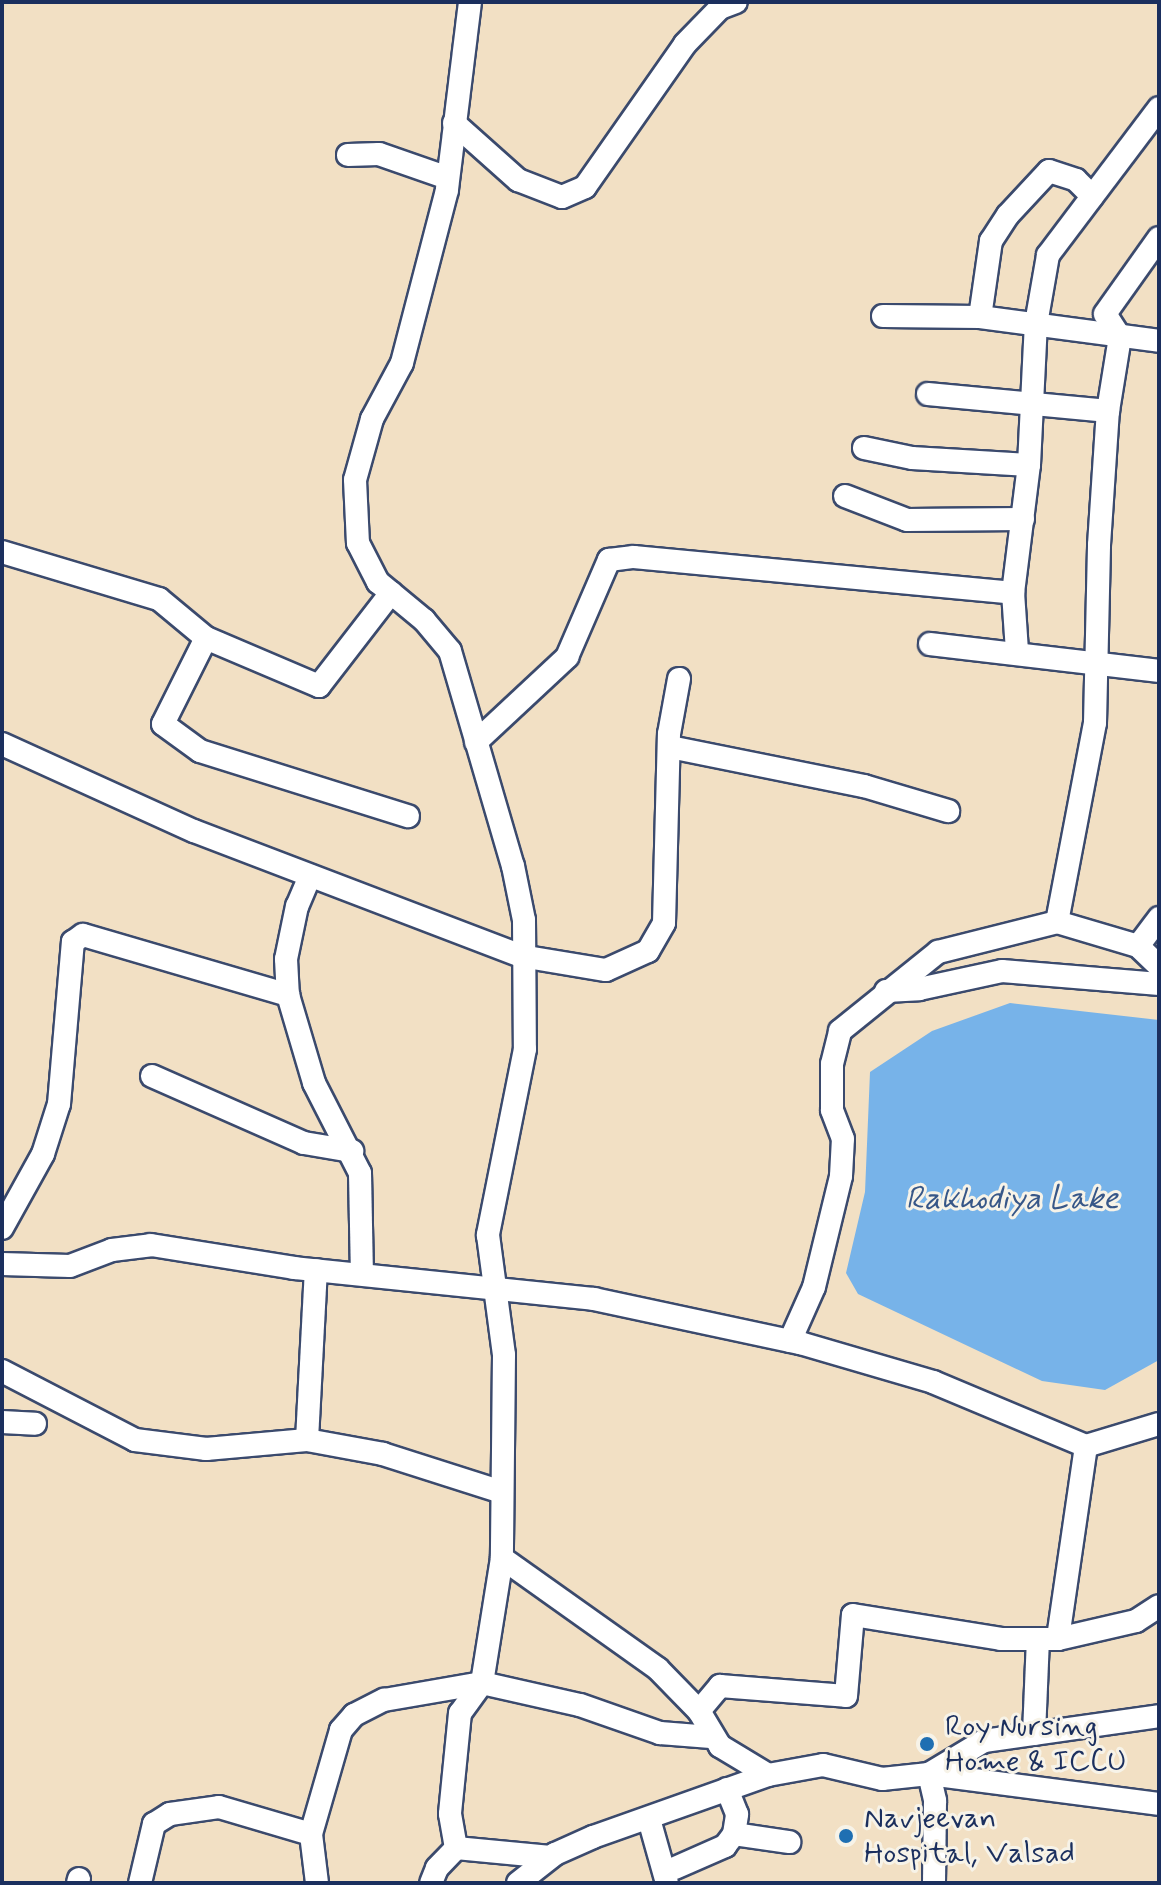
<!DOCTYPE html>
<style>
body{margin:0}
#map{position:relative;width:1161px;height:1885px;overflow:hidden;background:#f2e0c4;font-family:Mynerve,sans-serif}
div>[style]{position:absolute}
.water>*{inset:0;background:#77b3e9}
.roads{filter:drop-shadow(2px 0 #3b4a6d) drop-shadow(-2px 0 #3b4a6d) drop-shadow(0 2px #3b4a6d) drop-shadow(0 -2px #3b4a6d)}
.minor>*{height:22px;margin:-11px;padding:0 11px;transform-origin:11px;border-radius:11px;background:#fff}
.dots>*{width:22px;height:22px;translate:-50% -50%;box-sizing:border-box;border:4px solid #f7f3e8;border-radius:50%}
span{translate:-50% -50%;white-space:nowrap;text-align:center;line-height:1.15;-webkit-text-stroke:6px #f7f3e8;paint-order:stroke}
.poi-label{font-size:30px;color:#1b2f5e}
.left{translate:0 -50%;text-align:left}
.water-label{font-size:32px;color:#375788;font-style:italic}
.frame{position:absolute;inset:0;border:4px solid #1b2f5e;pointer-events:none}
</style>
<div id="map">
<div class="water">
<div style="clip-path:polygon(1010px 1003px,1159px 1020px,1159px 1360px,1105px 1390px,1042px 1381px,858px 1294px,846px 1273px,865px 1192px,870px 1072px,932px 1031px)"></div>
</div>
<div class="roads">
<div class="minor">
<div style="left:470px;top:2px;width:189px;rotate:97deg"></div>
<div style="left:447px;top:190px;width:179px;rotate:104.6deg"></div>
<div style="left:402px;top:363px;width:64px;rotate:118.2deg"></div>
<div style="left:372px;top:419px;width:63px;rotate:105.6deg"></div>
<div style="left:355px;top:480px;width:63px;rotate:87.3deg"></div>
<div style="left:358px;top:543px;width:44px;rotate:62.9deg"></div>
<div style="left:378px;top:582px;width:60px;rotate:39.6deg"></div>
<div style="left:424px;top:620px;width:40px;rotate:50deg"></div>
<div style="left:450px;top:651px;width:224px;rotate:73.7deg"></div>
<div style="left:513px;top:866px;width:55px;rotate:78.5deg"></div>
<div style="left:524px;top:920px;width:129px;rotate:89.6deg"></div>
<div style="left:525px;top:1049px;width:190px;rotate:101.3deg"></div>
<div style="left:488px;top:1235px;width:121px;rotate:82.4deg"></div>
<div style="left:504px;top:1355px;width:203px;rotate:90.6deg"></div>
<div style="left:502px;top:1558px;width:127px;rotate:99.1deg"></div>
<div style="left:482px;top:1683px;width:37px;rotate:126deg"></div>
<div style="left:460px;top:1713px;width:101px;rotate:95.7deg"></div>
<div style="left:450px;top:1814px;width:35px;rotate:80deg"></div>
<div style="left:456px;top:1848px;width:95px;rotate:5.4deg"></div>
<div style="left:454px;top:123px;width:86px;rotate:41.7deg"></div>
<div style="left:518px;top:180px;width:47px;rotate:21.1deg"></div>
<div style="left:562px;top:197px;width:25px;rotate:-23deg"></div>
<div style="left:585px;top:187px;width:174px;rotate:-55deg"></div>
<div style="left:685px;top:44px;width:50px;rotate:-45.8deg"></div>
<div style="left:720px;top:8px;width:17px;rotate:-21deg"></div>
<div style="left:348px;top:155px;width:31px;rotate:-2deg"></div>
<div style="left:379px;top:154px;width:73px;rotate:19.2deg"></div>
<div style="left:883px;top:316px;width:97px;rotate:0.6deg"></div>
<div style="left:980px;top:317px;width:181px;rotate:7.6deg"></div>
<div style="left:980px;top:317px;width:77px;rotate:-81.8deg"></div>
<div style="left:991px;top:241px;width:31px;rotate:-57deg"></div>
<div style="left:1008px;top:215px;width:60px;rotate:-47deg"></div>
<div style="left:1049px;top:171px;width:28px;rotate:18deg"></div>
<div style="left:1076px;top:180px;width:23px;rotate:45deg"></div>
<div style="left:928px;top:394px;width:181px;rotate:5.4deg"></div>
<div style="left:864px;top:448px;width:49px;rotate:11.8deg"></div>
<div style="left:912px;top:458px;width:117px;rotate:3.4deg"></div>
<div style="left:845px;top:496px;width:66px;rotate:21.2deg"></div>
<div style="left:907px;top:520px;width:116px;rotate:-0.5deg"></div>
<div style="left:2px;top:552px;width:164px;rotate:16.7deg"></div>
<div style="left:159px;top:599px;width:61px;rotate:39.7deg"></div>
<div style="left:206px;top:638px;width:96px;rotate:116.6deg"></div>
<div style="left:163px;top:724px;width:46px;rotate:36.1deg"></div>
<div style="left:200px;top:751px;width:218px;rotate:17.4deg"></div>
<div style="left:206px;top:638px;width:123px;rotate:23deg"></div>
<div style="left:319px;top:686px;width:118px;rotate:-52.3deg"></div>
<div style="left:930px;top:644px;width:231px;rotate:6.7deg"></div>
<div style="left:1017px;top:651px;width:58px;rotate:-93.9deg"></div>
<div style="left:1013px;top:593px;width:129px;rotate:-82.9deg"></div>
<div style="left:1029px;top:465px;width:141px;rotate:-87.2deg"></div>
<div style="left:1036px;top:324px;width:70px;rotate:-80.1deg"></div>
<div style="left:1048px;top:255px;width:184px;rotate:-52.9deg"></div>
<div style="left:476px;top:742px;width:125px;rotate:-43deg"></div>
<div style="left:567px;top:657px;width:106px;rotate:-66.6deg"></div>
<div style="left:609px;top:560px;width:25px;rotate:-7deg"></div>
<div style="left:634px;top:557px;width:381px;rotate:5.4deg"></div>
<div style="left:2px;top:744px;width:211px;rotate:24.4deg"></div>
<div style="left:194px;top:831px;width:350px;rotate:20.9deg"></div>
<div style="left:521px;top:956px;width:86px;rotate:9.4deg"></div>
<div style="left:606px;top:970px;width:46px;rotate:-24.3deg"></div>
<div style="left:648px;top:951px;width:32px;rotate:-60deg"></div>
<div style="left:664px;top:923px;width:189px;rotate:-88.5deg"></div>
<div style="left:669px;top:734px;width:56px;rotate:-79.7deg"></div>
<div style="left:670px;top:747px;width:198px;rotate:11.4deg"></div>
<div style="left:864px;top:786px;width:88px;rotate:16.6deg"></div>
<div style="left:310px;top:876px;width:33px;rotate:113deg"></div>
<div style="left:297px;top:906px;width:54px;rotate:101.7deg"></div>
<div style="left:286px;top:959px;width:36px;rotate:87deg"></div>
<div style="left:288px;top:995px;width:92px;rotate:73.5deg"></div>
<div style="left:314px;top:1083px;width:101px;rotate:62.9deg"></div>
<div style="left:360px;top:1173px;width:101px;rotate:88.9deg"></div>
<div style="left:1057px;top:922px;width:203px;rotate:-79.2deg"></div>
<div style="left:1095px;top:723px;width:178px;rotate:-88.7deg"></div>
<div style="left:1099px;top:545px;width:134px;rotate:-86.2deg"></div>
<div style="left:1108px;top:411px;width:75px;rotate:-80.8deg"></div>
<div style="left:1120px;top:337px;width:27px;rotate:-123deg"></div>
<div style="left:1105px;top:314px;width:93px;rotate:-54.6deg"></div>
<div style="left:1138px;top:946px;width:35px;rotate:-53deg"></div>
<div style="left:886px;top:991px;width:33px;rotate:-3deg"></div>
<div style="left:919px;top:989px;width:85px;rotate:-12.2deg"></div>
<div style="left:1002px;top:971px;width:158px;rotate:4.7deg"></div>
<div style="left:152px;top:1076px;width:166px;rotate:23.8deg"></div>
<div style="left:304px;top:1143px;width:49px;rotate:9.5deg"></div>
<div style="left:2px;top:1228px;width:85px;rotate:-61deg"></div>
<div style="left:43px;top:1154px;width:52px;rotate:-72.3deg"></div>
<div style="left:59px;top:1104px;width:163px;rotate:-85.1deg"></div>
<div style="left:73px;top:942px;width:12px;rotate:-35deg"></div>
<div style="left:83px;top:935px;width:214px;rotate:16.3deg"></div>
<div style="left:2px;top:1264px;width:68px;rotate:1.7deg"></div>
<div style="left:70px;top:1266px;width:45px;rotate:-20.9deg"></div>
<div style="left:112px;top:1250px;width:39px;rotate:-7deg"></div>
<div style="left:151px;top:1245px;width:145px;rotate:9.1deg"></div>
<div style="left:294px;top:1268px;width:302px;rotate:5.9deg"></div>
<div style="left:594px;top:1299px;width:211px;rotate:12.1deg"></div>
<div style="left:800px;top:1343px;width:139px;rotate:16.3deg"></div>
<div style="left:933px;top:1382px;width:166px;rotate:22.7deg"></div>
<div style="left:1086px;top:1446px;width:76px;rotate:-16.8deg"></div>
<div style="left:790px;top:1341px;width:59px;rotate:-66deg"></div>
<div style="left:814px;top:1287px;width:114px;rotate:-76.3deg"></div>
<div style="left:841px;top:1176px;width:37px;rotate:-87deg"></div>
<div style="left:843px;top:1139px;width:31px;rotate:-111deg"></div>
<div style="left:832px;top:1110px;width:46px;rotate:-90deg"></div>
<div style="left:832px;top:1064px;width:34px;rotate:-76deg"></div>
<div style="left:840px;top:1031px;width:126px;rotate:-38.9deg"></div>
<div style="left:938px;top:952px;width:123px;rotate:-14.1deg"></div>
<div style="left:1057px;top:922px;width:84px;rotate:16.5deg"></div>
<div style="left:1138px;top:946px;width:29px;rotate:44deg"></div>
<div style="left:2px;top:1371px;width:150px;rotate:27.4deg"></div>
<div style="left:135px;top:1440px;width:72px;rotate:7.2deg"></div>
<div style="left:206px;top:1449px;width:101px;rotate:-5.1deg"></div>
<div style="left:307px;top:1440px;width:77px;rotate:10.4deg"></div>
<div style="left:383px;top:1454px;width:122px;rotate:17.7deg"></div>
<div style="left:2px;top:1422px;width:33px;rotate:3deg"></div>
<div style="left:307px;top:1440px;width:170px;rotate:-87deg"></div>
<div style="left:1086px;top:1446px;width:195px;rotate:98.3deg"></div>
<div style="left:1058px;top:1639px;width:80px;rotate:-13deg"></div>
<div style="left:1136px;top:1621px;width:27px;rotate:-33deg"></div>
<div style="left:502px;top:1558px;width:191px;rotate:35.4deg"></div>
<div style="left:658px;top:1669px;width:59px;rotate:45.7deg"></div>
<div style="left:699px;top:1711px;width:41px;rotate:59deg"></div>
<div style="left:720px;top:1746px;width:56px;rotate:31.1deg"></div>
<div style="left:699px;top:1711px;width:33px;rotate:-50deg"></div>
<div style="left:720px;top:1686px;width:126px;rotate:4.5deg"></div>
<div style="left:846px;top:1696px;width:81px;rotate:-85.1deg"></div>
<div style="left:853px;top:1615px;width:150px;rotate:9.2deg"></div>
<div style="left:1001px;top:1639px;width:57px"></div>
<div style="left:1034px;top:1734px;width:95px;rotate:-87.6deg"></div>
<div style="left:929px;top:1774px;width:64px;rotate:-31deg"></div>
<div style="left:984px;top:1741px;width:177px;rotate:-8.1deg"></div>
<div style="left:929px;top:1774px;width:28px;rotate:77deg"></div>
<div style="left:935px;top:1801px;width:82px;rotate:90.7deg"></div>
<div style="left:649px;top:1819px;width:66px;rotate:74.3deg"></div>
<div style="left:734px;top:1834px;width:56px;rotate:8.3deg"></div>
<div style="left:675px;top:1868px;width:55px;rotate:-23.7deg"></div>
<div style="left:725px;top:1846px;width:15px;rotate:-53deg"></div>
<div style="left:734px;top:1834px;width:20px;rotate:-81deg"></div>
<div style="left:737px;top:1814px;width:27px;rotate:-112deg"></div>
<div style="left:78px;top:1883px;width:4px;rotate:-76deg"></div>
<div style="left:140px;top:1883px;width:61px;rotate:-76.7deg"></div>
<div style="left:154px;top:1824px;width:19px;rotate:-32deg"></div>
<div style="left:170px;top:1814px;width:49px;rotate:-8.1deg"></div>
<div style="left:219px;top:1807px;width:96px;rotate:16.4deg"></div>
<div style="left:317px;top:1883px;width:49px;rotate:-97deg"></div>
<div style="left:311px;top:1834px;width:108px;rotate:-73.9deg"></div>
<div style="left:341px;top:1730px;width:20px;rotate:-49deg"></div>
<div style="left:354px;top:1715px;width:34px;rotate:-27deg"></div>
<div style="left:384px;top:1700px;width:99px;rotate:-9.8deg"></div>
<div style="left:482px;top:1683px;width:100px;rotate:12.7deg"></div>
<div style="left:580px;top:1705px;width:85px;rotate:19.3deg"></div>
<div style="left:660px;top:1733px;width:51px;rotate:4.5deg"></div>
<div style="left:431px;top:1883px;width:16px;rotate:-68deg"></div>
<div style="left:437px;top:1868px;width:28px;rotate:-46deg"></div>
<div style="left:518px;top:1883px;width:47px;rotate:-38.1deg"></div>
<div style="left:555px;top:1854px;width:42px;rotate:-24.1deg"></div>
<div style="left:593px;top:1837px;width:186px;rotate:-19.5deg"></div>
<div style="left:768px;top:1775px;width:56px;rotate:-10.3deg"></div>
<div style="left:823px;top:1765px;width:61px;rotate:13.3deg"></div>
<div style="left:882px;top:1779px;width:47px;rotate:-6.1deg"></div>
<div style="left:929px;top:1774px;width:232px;rotate:7.4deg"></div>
</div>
</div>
<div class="dots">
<div style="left:927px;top:1744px;background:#1f6fb2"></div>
<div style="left:846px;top:1836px;background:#1f6fb2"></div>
</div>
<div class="poi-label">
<span class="left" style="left:945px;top:1744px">Roy Nursing<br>Home &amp; ICCU</span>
<span class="left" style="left:864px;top:1836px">Navjeevan<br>Hospital, Valsad</span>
</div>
<div class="water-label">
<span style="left:1012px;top:1199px">Rakhodiya Lake</span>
</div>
<div class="frame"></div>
</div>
